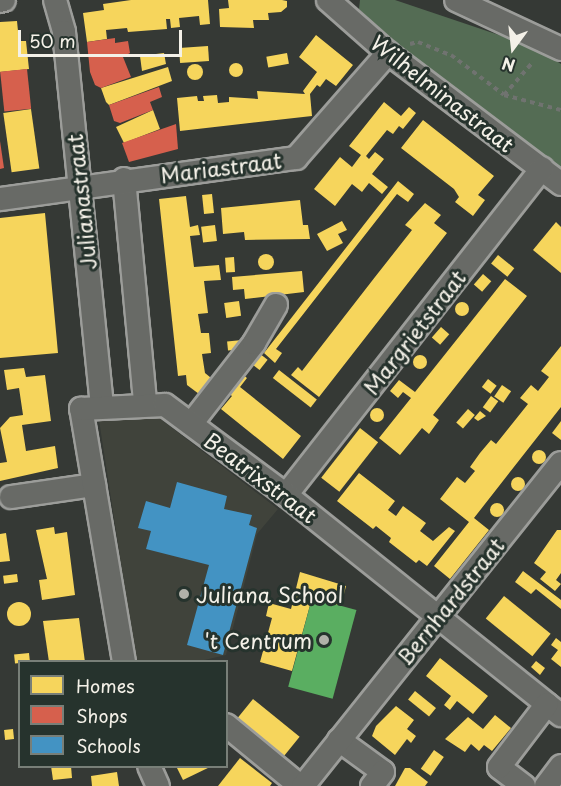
<!DOCTYPE html>
<style>
body{margin:0}
#map{position:relative;width:561px;height:786px;overflow:hidden;background:#353935;font-family:"Playpen Sans",sans-serif}
div>[style]{position:absolute}
.built>*{inset:0;background:#40433b}
.green>*{inset:0;background:#546c54}
.homes>*{inset:0;background:#f6d55c;transform-origin:0 0}
.round{border-radius:50%}
.shops>*{inset:0;background:#d6604d;transform-origin:0 0}
.schools>*{inset:0;background:#4393c3}
.public>*{inset:0;background:#5aae61;transform-origin:0 0}
.path>*{height:4px;margin-top:-2px;transform-origin:0;background:repeating-linear-gradient(90deg,#707370 0 4.5px,transparent 0 9px)}
.roads{filter:drop-shadow(2px 0 #9c9d9a) drop-shadow(-2px 0 #9c9d9a) drop-shadow(0 2px #9c9d9a) drop-shadow(0 -2px #9c9d9a)}
.minor>*{height:22px;margin:-11px;padding:0 11px;transform-origin:11px;border-radius:11px;background:#686a66}
.dots>*{width:16px;height:16px;translate:-50% -50%;box-sizing:border-box;border:3px solid #26332d;border-radius:50%}
span{translate:-50% -50%;white-space:nowrap;text-align:center;line-height:1.15;-webkit-text-stroke:6px #26332d;paint-order:stroke}
.street-label{font-size:21px;color:#f4f1e8}
.poi-label{font-size:21px;color:#f4f1e8}
.left{translate:0 -50%;text-align:left}
.right{translate:-100% -50%;text-align:right}
.legend{position:absolute;left:18px;top:660px;width:210px;height:108px;box-sizing:border-box;background:#26332d;border:2px solid #787f78;margin:0;padding:8px 10px;list-style:none;font-size:18px;color:#f4f1e8}
.legend li{display:flex;align-items:center;gap:12px;height:30px}
.legend b{width:30px;border:2px solid #787f78}
.north{position:absolute;left:483px;top:18px;width:60px;height:60px;-webkit-text-stroke:4px #26332d;paint-order:stroke;rotate:195deg;font-size:16px;font-weight:700;line-height:24px;text-align:center;color:#f4f1e8}
.north::after{content:'';display:block;margin:auto;width:21px;height:27px;background:#f4f1e8;clip-path:polygon(50% 0,100% 100%,50% 72%,0 100%)}
.scale{position:absolute;left:18px;top:30px;width:164px;height:27px;box-sizing:border-box;border:3px solid #f4f1e8;border-top:0;padding-left:8px;font-size:18px;line-height:21px;white-space:nowrap;color:#f4f1e8;-webkit-text-stroke:4px #26332d;paint-order:stroke}
</style>
<div id="map">
<div class="built">
<div style="clip-path:polygon(150px 411px,278px 509px,257px 534px,226px 655px,200px 661px,136px 661px,99px 420px)"></div>
</div>
<div class="green">
<div style="clip-path:polygon(395px 0,537px 48px,561px 64px,561px 176px,396px 45px,359px 9px,360px 0)"></div>
</div>
<div class="homes">
<div style="clip-path:polygon(131px 0,208px 0,210px 24px,200px 25px,199px 16px,179px 18px,180px 27px,171px 28px,170px 19px,166px 19px,167px 29px,128px 32px,127px 28px,106px 30px,107px 39px,87px 42px,83px 13px,104px 10px,103px 4px)"></div>
<div style="clip-path:polygon(228px 0,282px 0,287px 1px,287px 7px,281px 12px,268px 13px,269px 20px,253px 20px,254px 28px,220px 27px,219px 9px,229px 8px)"></div>
<div style="clip-path:polygon(17px 21px,19px 41px,26px 41px,29px 69px,0 72px,0 22px)"></div>
<div style="clip-path:polygon(316px 35px,353px 65px,336px 86px,326px 79px,320px 87px,317px 85px,310px 94px,312px 116px,180px 131px,177px 98px,197px 96px,198px 101px,204px 101px,203px 96px,217px 95px,218px 103px,229px 102px,229px 97px,258px 99px,257px 91px,305px 94px,303px 91px,317px 72px,299px 57px)"></div>
<div style="left:208px;top:46px;width:15px;height:29px;rotate:86deg"></div>
<div style="clip-path:polygon(164px 53px,166px 64px,142px 71px,140px 56px)"></div>
<div style="left:287px;top:53px;width:11px;height:21px;rotate:80deg"></div>
<div class="round" style="left:229px;top:63px;width:14px;height:14px"></div>
<div class="round" style="left:187px;top:64px;width:16px;height:16px"></div>
<div style="clip-path:polygon(168px 67px,172px 81px,109px 105px,106px 102px,101px 88px)"></div>
<div style="clip-path:polygon(384px 102px,401px 116px,409px 107px,416px 113px,403px 129px,399px 126px,393px 134px,387px 130px,366px 156px,369px 159px,375px 152px,384px 159px,372px 174px,388px 187px,382px 194px,369px 183px,362px 192px,352px 184px,335px 206px,314px 189px,340px 157px,352px 167px,361px 155px,349px 146px)"></div>
<div style="left:31px;top:109px;width:60px;height:28px;rotate:82deg"></div>
<div style="clip-path:polygon(153px 110px,160px 129px,124px 143px,116px 127px)"></div>
<div style="clip-path:polygon(423px 120px,494px 176px,478px 195px,485px 200px,473px 216px,455px 202px,459px 197px,454px 189px,401px 148px)"></div>
<div style="clip-path:polygon(398px 181px,414px 194px,408px 202px,397px 194px,276px 349px,282px 353px,275px 363px,264px 353px)"></div>
<div style="left:212px;top:194px;width:19px;height:10px;rotate:84deg"></div>
<div style="clip-path:polygon(186px 196px,190px 227px,198px 225px,200px 235px,190px 236px,194px 267px,219px 265px,221px 280px,204px 281px,208px 313px,198px 314px,201px 333px,209px 333px,211px 353px,202px 354px,205px 373px,216px 382px,203px 397px,187px 385px,186px 375px,178px 376px,159px 199px)"></div>
<div style="clip-path:polygon(300px 200px,303px 225px,308px 225px,310px 239px,245px 240px,244px 232px,223px 234px,221px 208px)"></div>
<div style="clip-path:polygon(425px 203px,441px 215px,434px 223px,447px 233px,319px 397px,291px 375px,298px 367px,302px 371px,375px 277px,412px 230px,405px 225px)"></div>
<div style="clip-path:polygon(45px 213px,58px 353px,0 358px,0 218px)"></div>
<div style="clip-path:polygon(342px 221px,347px 230px,338px 234px,343px 243px,327px 251px,317px 234px)"></div>
<div style="clip-path:polygon(556px 222px,561px 227px,561px 273px,533px 250px)"></div>
<div style="left:215px;top:225px;width:16px;height:14px;rotate:83deg"></div>
<div class="round" style="left:258px;top:254px;width:16px;height:16px"></div>
<div style="left:498px;top:255px;width:21px;height:11px;rotate:39deg"></div>
<div style="left:234px;top:257px;width:15px;height:9px;rotate:86deg"></div>
<div style="clip-path:polygon(302px 271px,304px 292px,245px 299px,244px 289px,233px 290px,232px 277px)"></div>
<div style="left:483px;top:274px;width:11px;height:14px;rotate:41deg"></div>
<div style="clip-path:polygon(505px 279px,527px 296px,433px 415px,439px 420px,429px 434px,422px 428px,400px 455px,379px 438px,411px 398px,403px 392px,398px 398px,390px 391px,399px 380px,415px 392px)"></div>
<div style="left:239px;top:301px;width:15px;height:15px;rotate:82deg"></div>
<div class="round" style="left:455px;top:302px;width:14px;height:14px"></div>
<div style="left:441px;top:327px;width:11px;height:14px;rotate:41deg"></div>
<div style="left:242px;top:340px;width:9px;height:15px;rotate:84deg"></div>
<div style="clip-path:polygon(561px 346px,561px 407px,474px 518px,489px 530px,450px 579px,434px 566px,469px 522px,440px 499px,457px 477px,465px 483px,475px 471px,470px 467px,480px 453px,491px 440px,496px 444px,528px 404px,520px 398px,531px 385px,538px 391px,549px 377px,541px 371px)"></div>
<div style="left:255px;top:350px;width:16px;height:13px;rotate:38deg"></div>
<div class="round" style="left:413px;top:355px;width:14px;height:14px"></div>
<div style="clip-path:polygon(24px 368px,26px 377px,45px 375px,51px 421px,22px 425px,26px 451px,55px 446px,58px 468px,0 481px,0 463px,7px 462px,0 428px,10px 417px,23px 415px,19px 388px,7px 390px,4px 370px)"></div>
<div style="left:279px;top:370px;width:48px;height:10px;rotate:38deg"></div>
<div style="clip-path:polygon(238px 371px,247px 378px,240px 387px,301px 436px,283px 459px,221px 409px,232px 396px,223px 389px)"></div>
<div style="left:488px;top:379px;width:11px;height:10px;rotate:38deg"></div>
<div style="left:502px;top:385px;width:11px;height:14px;rotate:34deg"></div>
<div style="left:491px;top:396px;width:9px;height:14px;rotate:36deg"></div>
<div class="round" style="left:370px;top:408px;width:14px;height:14px"></div>
<div style="left:468px;top:409px;width:9px;height:18px;rotate:41deg"></div>
<div style="clip-path:polygon(480px 411px,486px 416px,478px 421px,474px 418px)"></div>
<div style="clip-path:polygon(561px 421px,561px 440px,552px 433px)"></div>
<div style="left:360px;top:428px;width:23px;height:63px;rotate:38deg"></div>
<div class="round" style="left:532px;top:450px;width:14px;height:14px"></div>
<div style="clip-path:polygon(359px 473px,395px 501px,388px 510px,396px 516px,403px 506px,426px 523px,420px 531px,433px 541px,449px 527px,455px 531px,427px 566px,419px 560px,416px 563px,389px 542px,391px 538px,376px 526px,373px 529px,337px 501px)"></div>
<div class="round" style="left:511px;top:477px;width:14px;height:14px"></div>
<div class="round" style="left:490px;top:503px;width:14px;height:14px"></div>
<div style="clip-path:polygon(54px 527px,55px 534px,67px 532px,75px 595px,42px 600px,39px 580px,47px 579px,36px 530px)"></div>
<div style="clip-path:polygon(557px 530px,561px 530px,561px 573px,556px 580px,561px 584px,555px 591px,540px 579px,546px 572px,534px 563px)"></div>
<div style="clip-path:polygon(6px 533px,10px 561px,0 562px,0 534px)"></div>
<div style="clip-path:polygon(523px 571px,561px 600px,561px 609px,536px 589px,531px 594px,515px 582px)"></div>
<div style="clip-path:polygon(300px 572px,346px 586px,341px 606px,312px 598px,292px 671px,260px 662px,272px 618px,266px 616px,269px 603px,291px 609px)"></div>
<div style="left:17px;top:574px;width:8px;height:14px;rotate:83deg"></div>
<div style="left:504px;top:596px;width:60px;height:29px;rotate:39deg"></div>
<div class="round" style="left:7px;top:602px;width:24px;height:24px"></div>
<div style="clip-path:polygon(79px 618px,85px 662px,49px 662px,43px 621px)"></div>
<div style="clip-path:polygon(556px 638px,561px 642px,561px 667px,551px 659px,558px 650px,551px 645px)"></div>
<div style="left:29px;top:653px;width:9px;height:15px;rotate:84deg"></div>
<div style="clip-path:polygon(440px 658px,488px 696px,473px 714px,457px 701px,450px 710px,444px 705px,451px 696px,426px 676px)"></div>
<div style="clip-path:polygon(536px 661px,545px 668px,540px 675px,531px 667px)"></div>
<div style="left:415px;top:691px;width:27px;height:11px;rotate:39deg"></div>
<div style="left:253px;top:699px;width:60px;height:31px;rotate:39deg"></div>
<div style="clip-path:polygon(396px 706px,414px 720px,407px 729px,416px 736px,411px 743px,407px 739px,395px 755px,372px 736px,376px 726px)"></div>
<div style="clip-path:polygon(495px 715px,511px 728px,492px 751px,484px 745px,479px 751px,471px 744px,465px 752px,445px 739px,468px 717px,483px 729px)"></div>
<div style="left:13px;top:729px;width:10px;height:9px;rotate:84deg"></div>
<div style="left:434px;top:750px;width:12px;height:23px;rotate:35deg"></div>
<div style="clip-path:polygon(240px 758px,272px 783px,270px 786px,218px 786px)"></div>
<div style="clip-path:polygon(51px 766px,71px 766px,72px 778px,53px 780px)"></div>
<div style="clip-path:polygon(176px 766px,212px 766px,183px 780px)"></div>
<div style="clip-path:polygon(405px 768px,410px 768px,428px 782px,425px 786px,395px 786px)"></div>
<div style="clip-path:polygon(117px 772px,119px 786px,92px 786px,91px 776px)"></div>
</div>
<div class="shops">
<div style="clip-path:polygon(115px 38px,115px 43px,128px 41px,130px 53px,123px 57px,131px 77px,101px 88px,95px 85px,90px 72px,87px 42px)"></div>
<div style="left:27px;top:69px;width:40px;height:27px;rotate:84deg"></div>
<div style="clip-path:polygon(159px 87px,162px 97px,150px 102px,153px 110px,120px 123px,114px 121px,109px 105px)"></div>
<div style="clip-path:polygon(176px 124px,178px 149px,129px 162px,122px 143px)"></div>
<div style="clip-path:polygon(0 141px,4px 168px,0 169px)"></div>
</div>
<div class="schools">
<div style="clip-path:polygon(177px 482px,227px 496px,224px 509px,252px 515px,249px 525px,257px 528px,223px 655px,187px 645px,209px 565px,146px 549px,151px 531px,138px 528px,146px 501px,170px 508px)"></div>
</div>
<div class="public">
<div style="left:312px;top:598px;width:46px;height:92px;rotate:15deg"></div>
</div>
<div class="path">
<div style="left:410px;top:44px;width:8px;rotate:-14deg"></div>
<div style="left:418px;top:42px;width:35px;rotate:22deg"></div>
<div style="left:451px;top:55px;width:66px;rotate:37deg"></div>
<div style="left:504px;top:95px;width:59px;rotate:14.7deg"></div>
<div style="left:504px;top:95px;width:44px;rotate:-48.7deg"></div>
</div>
<div class="roads">
<div class="minor">
<div style="left:55px;top:0;width:33px;rotate:74deg"></div>
<div style="left:64px;top:32px;width:375px;rotate:84.2deg"></div>
<div style="left:328px;top:0;width:80px;rotate:41.5deg"></div>
<div style="left:388px;top:53px;width:217px;rotate:37.1deg"></div>
<div style="left:456px;top:0;width:116px;rotate:25deg"></div>
<div style="left:0;top:1px;width:4px;rotate:-14deg"></div>
<div style="left:124px;top:179px;width:225px;rotate:84.6deg"></div>
<div style="left:0;top:199px;width:299px;rotate:-7.9deg"></div>
<div style="left:296px;top:158px;width:140px;rotate:-48.8deg"></div>
<div style="left:191px;top:424px;width:103px;rotate:-52.1deg"></div>
<div style="left:254px;top:343px;width:44px;rotate:-59.9deg"></div>
<div style="left:286px;top:495px;width:415px;rotate:-51.9deg"></div>
<div style="left:11px;top:497px;width:84px;rotate:-8.2deg"></div>
<div style="left:124px;top:662px;width:257px;rotate:-99.6deg"></div>
<div style="left:81px;top:409px;width:84px;rotate:-2.7deg"></div>
<div style="left:165px;top:405px;width:151px;rotate:36.6deg"></div>
<div style="left:286px;top:495px;width:352px;rotate:38.7deg"></div>
<div style="left:226px;top:725px;width:96px;rotate:39.5deg"></div>
<div style="left:339px;top:740px;width:54px;rotate:36deg"></div>
<div style="left:383px;top:772px;width:18px;rotate:128deg"></div>
<div style="left:149px;top:766px;width:22px;rotate:66deg"></div>
<div style="left:303px;top:786px;width:413px;rotate:-51.4deg"></div>
<div style="left:524px;top:786px;width:31px;rotate:-143deg"></div>
<div style="left:499px;top:767px;width:79px;rotate:-52.7deg"></div>
<div style="left:546px;top:786px;width:25px;rotate:-53deg"></div>
</div>
</div>
<div class="dots">
<div style="left:184px;top:594px;background:#b1b1a9"></div>
<div style="left:324px;top:640px;background:#b1b1a9"></div>
</div>
<div class="street-label">
<span style="left:443px;top:93px;rotate:38deg">Wilhelminastraat</span>
<span style="left:221px;top:167px;rotate:-7deg">Mariastraat</span>
<span style="left:81px;top:202px;rotate:-96deg">Julianastraat</span>
<span style="left:414px;top:332px;rotate:-52deg">Margrietstraat</span>
<span style="left:261px;top:477px;rotate:37deg">Beatrixstraat</span>
<span style="left:450px;top:601px;rotate:-51deg">Bernhardstraat</span>
</div>
<div class="poi-label">
<span class="left" style="left:196px;top:594px">Juliana School</span>
<span class="right" style="left:312px;top:640px">'t Centrum</span>
</div>
<ul class="legend">
<li><b style="height:16px;background:#f6d55c"></b>Homes</li>
<li><b style="height:16px;background:#d6604d"></b>Shops</li>
<li><b style="height:16px;background:#4393c3"></b>Schools</li>
</ul>
<div class="north">N</div>
<div class="scale">50 m</div>
</div>
